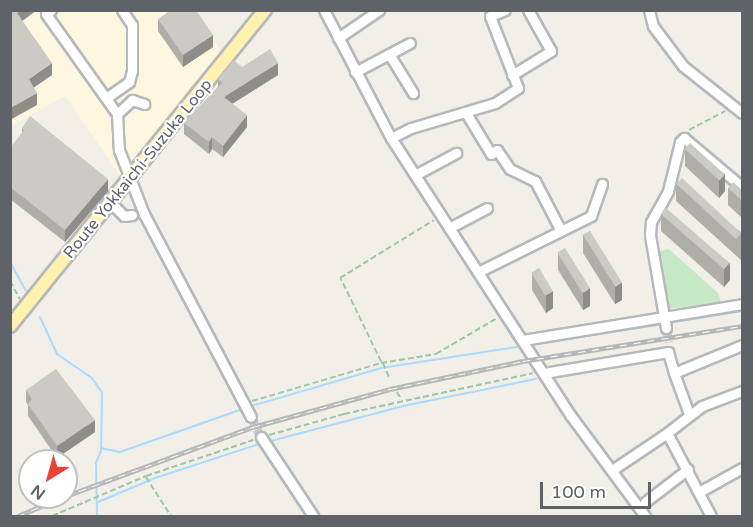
<!DOCTYPE html>
<style>
body{margin:0}
#map{position:relative;width:753px;height:527px;overflow:hidden;background:#f1efe8;font-family:"Varela Round",sans-serif}
div>[style]{position:absolute}
.commercial>*{inset:0;background:#fef7e0}
.green>*{inset:0;background:#c5e8c5}
.stream>*{height:2px;margin:-1px;padding:0 1px;transform-origin:1px;border-radius:1px;background:#aadaff}
.minor-tunnel>*{height:9px;margin-top:-4.5px;transform-origin:0;background:repeating-linear-gradient(90deg,#ccccc8 0 9px,transparent 0 13.5px)}
.path>*{height:1.5px;margin-top:-0.75px;transform-origin:0;background:repeating-linear-gradient(90deg,#9cc7a9 0 6px,transparent 0 9px)}
.roads{filter:drop-shadow(2px 0 #b5b8bc) drop-shadow(-2px 0 #b5b8bc) drop-shadow(0 2px #b5b8bc) drop-shadow(0 -2px #b5b8bc)}
.minor>*{height:9px;margin:-4.5px;padding:0 4.5px;transform-origin:4.5px;border-radius:4.5px;background:#fff}
.major>*{height:12px;margin:-6px;padding:0 6px;transform-origin:6px;border-radius:6px;background:#fff2af}
.rail>*{height:4.5px;margin-top:-2.25px;transform-origin:0;background:repeating-linear-gradient(90deg,#fff 0 7px,#b6b7b8 0 14px);box-sizing:border-box;border-block:2px solid #b6b7b8}
.wall>*{inset:0;background:#afaea9}
.shaded-wall>*{inset:0;background:#8f8d8a}
.building>*{inset:0;background:#cccac5;transform-origin:0 0}
span{translate:-50% -50%;white-space:nowrap;text-align:center;line-height:1.15;-webkit-text-stroke:4.5px #fff;paint-order:stroke}
.street-label{font-size:16px;color:#5f6368}
.frame{position:absolute;inset:0;border:12px solid #5f6368;pointer-events:none}
.north{position:absolute;left:18px;top:449px;width:60px;height:60px;box-sizing:border-box;background:#fff;border:2px solid #bfc1c3;border-radius:50%;rotate:217deg;font-size:16px;font-weight:700;line-height:24px;text-align:center;color:#5f6368}
.north::after{content:'';display:block;margin:auto;width:21px;height:27px;background:#ea4335;clip-path:polygon(50% 0,100% 100%,50% 72%,0 100%)}
.scale{position:absolute;left:540px;top:482px;width:111px;height:27px;box-sizing:border-box;border:3px solid #5f6368;border-top:0;padding-left:8px;font-size:18px;line-height:21px;white-space:nowrap;color:#5f6368;-webkit-text-stroke:4px #fff;paint-order:stroke}
</style>
<div id="map">
<div class="commercial">
<div style="clip-path:polygon(11px 11px,190px 11px,223px 53px,122px 178px,65px 96px,11px 126px)"></div>
</div>
<div class="green">
<div style="clip-path:polygon(669px 249px,718px 293px,721px 303px,665px 309px,656px 252px)"></div>
</div>
<div class="stream">
<div style="left:10px;top:262px;width:33px;rotate:61deg"></div>
<div style="left:40px;top:317px;width:41px;rotate:65.3deg"></div>
<div style="left:57px;top:354px;width:42px;rotate:34.4deg"></div>
<div style="left:92px;top:378px;width:18px;rotate:56deg"></div>
<div style="left:102px;top:393px;width:58px;rotate:91deg"></div>
<div style="left:101px;top:451px;width:13px;rotate:113deg"></div>
<div style="left:96px;top:463px;width:53px;rotate:88.9deg"></div>
<div style="left:668px;top:323px;width:75px;rotate:-9.2deg"></div>
<div style="left:529px;top:345px;width:136px;rotate:-8.9deg"></div>
<div style="left:248px;top:407px;width:139px;rotate:-16.3deg"></div>
<div style="left:381px;top:368px;width:144px;rotate:-8.8deg"></div>
<div style="left:267px;top:442px;width:141px;rotate:-14.8deg"></div>
<div style="left:403px;top:406px;width:136px;rotate:-11.5deg"></div>
<div style="left:101px;top:448px;width:19px;rotate:12deg"></div>
<div style="left:120px;top:452px;width:130px;rotate:-19.3deg"></div>
<div style="left:98px;top:502px;width:62px;rotate:-22.8deg"></div>
<div style="left:155px;top:478px;width:113px;rotate:-18.1deg"></div>
</div>
<div class="minor-tunnel">
<div style="left:666px;top:328px;width:14px;rotate:78deg"></div>
<div style="left:251px;top:417px;width:22px;rotate:63deg"></div>
</div>
<div class="path">
<div style="left:689px;top:130px;width:41px;rotate:-27.8deg"></div>
<div style="left:10px;top:281px;width:21px;rotate:61deg"></div>
<div style="left:381px;top:362px;width:93px;rotate:-116deg"></div>
<div style="left:340px;top:278px;width:110px;rotate:-31.7deg"></div>
<div style="left:383px;top:363px;width:17px;rotate:66deg"></div>
<div style="left:397px;top:392px;width:9px;rotate:58deg"></div>
<div style="left:252px;top:401px;width:134px;rotate:-16.4deg"></div>
<div style="left:381px;top:363px;width:56px;rotate:-9.3deg"></div>
<div style="left:436px;top:354px;width:71px;rotate:-30.5deg"></div>
<div style="left:269px;top:435px;width:78px;rotate:-15.6deg"></div>
<div style="left:344px;top:414px;width:193px;rotate:-12.2deg"></div>
<div style="left:146px;top:477px;width:46px;rotate:57.3deg"></div>
<div style="left:52px;top:516px;width:102px;rotate:-23.1deg"></div>
<div style="left:146px;top:476px;width:113px;rotate:-18.6deg"></div>
</div>
<div class="roads">
<div class="minor">
<div style="left:51px;top:10px;width:6px;rotate:141deg"></div>
<div style="left:46px;top:14px;width:123px;rotate:54.6deg"></div>
<div style="left:117px;top:114px;width:36px;rotate:87deg"></div>
<div style="left:119px;top:150px;width:69px;rotate:68.7deg"></div>
<div style="left:144px;top:214px;width:229px;rotate:62.2deg"></div>
<div style="left:324px;top:10px;width:144px;rotate:62.4deg"></div>
<div style="left:391px;top:138px;width:331px;rotate:57.1deg"></div>
<div style="left:571px;top:416px;width:124px;rotate:53.5deg"></div>
<div style="left:649px;top:10px;width:16px;rotate:76deg"></div>
<div style="left:653px;top:26px;width:50px;rotate:53.1deg"></div>
<div style="left:683px;top:66px;width:75px;rotate:38.5deg"></div>
<div style="left:338px;top:38px;width:50px;rotate:-34.3deg"></div>
<div style="left:389px;top:54px;width:46px;rotate:58.4deg"></div>
<div style="left:355px;top:72px;width:62px;rotate:-27.8deg"></div>
<div style="left:512px;top:75px;width:46px;rotate:-31.6deg"></div>
<div style="left:551px;top:51px;width:47px;rotate:-119.3deg"></div>
<div style="left:106px;top:98px;width:28px;rotate:-35deg"></div>
<div style="left:129px;top:82px;width:11px;rotate:-75deg"></div>
<div style="left:132px;top:71px;width:46px;rotate:-90deg"></div>
<div style="left:132px;top:25px;width:18px;rotate:-124deg"></div>
<div style="left:466px;top:113px;width:48px;rotate:58.6deg"></div>
<div style="left:491px;top:154px;width:7px;rotate:-34deg"></div>
<div style="left:497px;top:150px;width:23px;rotate:56deg"></div>
<div style="left:510px;top:169px;width:28px;rotate:26deg"></div>
<div style="left:535px;top:181px;width:56px;rotate:62.5deg"></div>
<div style="left:117px;top:114px;width:21px;rotate:-43deg"></div>
<div style="left:132px;top:100px;width:13px;rotate:18deg"></div>
<div style="left:391px;top:138px;width:22px;rotate:-27deg"></div>
<div style="left:411px;top:128px;width:88px;rotate:-16.6deg"></div>
<div style="left:495px;top:103px;width:27px;rotate:-33deg"></div>
<div style="left:518px;top:88px;width:77px;rotate:-111.3deg"></div>
<div style="left:490px;top:16px;width:16px;rotate:-22deg"></div>
<div style="left:415px;top:175px;width:47px;rotate:-28.2deg"></div>
<div style="left:112px;top:204px;width:17px;rotate:45deg"></div>
<div style="left:124px;top:216px;width:8px;rotate:-7deg"></div>
<div style="left:449px;top:228px;width:43px;rotate:-27.8deg"></div>
<div style="left:478px;top:272px;width:126px;rotate:-26.4deg"></div>
<div style="left:591px;top:216px;width:34px;rotate:-71deg"></div>
<div style="left:666px;top:328px;width:94px;rotate:-99.8deg"></div>
<div style="left:650px;top:235px;width:13px;rotate:-86deg"></div>
<div style="left:651px;top:222px;width:35px;rotate:-61deg"></div>
<div style="left:668px;top:191px;width:50px;rotate:-76.2deg"></div>
<div style="left:680px;top:142px;width:6px;rotate:-45deg"></div>
<div style="left:684px;top:138px;width:76px;rotate:40.2deg"></div>
<div style="left:523px;top:340px;width:222px;rotate:-9.3deg"></div>
<div style="left:544px;top:373px;width:126px;rotate:-9.6deg"></div>
<div style="left:668px;top:352px;width:22px;rotate:74deg"></div>
<div style="left:674px;top:373px;width:74px;rotate:-22.4deg"></div>
<div style="left:674px;top:373px;width:44px;rotate:69.9deg"></div>
<div style="left:667px;top:433px;width:44px;rotate:-37.6deg"></div>
<div style="left:702px;top:406px;width:43px;rotate:-20.6deg"></div>
<div style="left:261px;top:437px;width:95px;rotate:56.6deg"></div>
<div style="left:612px;top:470px;width:66px;rotate:-33.9deg"></div>
<div style="left:667px;top:433px;width:94px;rotate:62.1deg"></div>
<div style="left:699px;top:492px;width:49px;rotate:-29.2deg"></div>
<div style="left:645px;top:502px;width:54px;rotate:-37.5deg"></div>
</div>
<div class="major">
<div style="left:10px;top:326px;width:406px;rotate:-51.1deg"></div>
</div>
</div>
<div class="rail">
<div style="left:66px;top:496px;width:199px;rotate:-20.3deg"></div>
<div style="left:253px;top:427px;width:142px;rotate:-15.5deg"></div>
<div style="left:390px;top:389px;width:136px;rotate:-11.9deg"></div>
<div style="left:523px;top:361px;width:222px;rotate:-9.1deg"></div>
<div style="left:18px;top:516px;width:49px;rotate:-22.9deg"></div>
</div>
<div class="wall">
<div style="clip-path:polygon(158px 19px,213px 47px,183px 67px,158px 31px)"></div>
<div style="clip-path:polygon(278px 75px,232px 104px,247px 127px,223px 157px,212px 149px,209px 154px,184px 134px,184px 123px,218px 87px,218px 79px)"></div>
<div style="clip-path:polygon(22px 128px,108px 191px,65px 242px,10px 199px,10px 148px,22px 134px)"></div>
<div style="clip-path:polygon(685px 149px,725px 174px,725px 191px,719px 198px,685px 166px)"></div>
<div style="clip-path:polygon(676px 184px,742px 233px,742px 261px,676px 201px)"></div>
<div style="clip-path:polygon(728px 188px,742px 190px,742px 218px,728px 205px)"></div>
<div style="clip-path:polygon(661px 214px,730px 263px,730px 280px,724px 287px,661px 231px)"></div>
<div style="clip-path:polygon(590px 231px,622px 300px,615px 304px,583px 253px,583px 235px)"></div>
<div style="clip-path:polygon(565px 248px,590px 306px,583px 310px,558px 270px,558px 253px)"></div>
<div style="clip-path:polygon(539px 268px,553px 308px,546px 313px,532px 290px,532px 273px)"></div>
<div style="clip-path:polygon(26px 390px,95px 432px,57px 458px,28px 416px,28px 405px,26px 402px)"></div>
</div>
<div class="shaded-wall">
<div style="clip-path:polygon(20px 10px,37px 10px,17px 25px,17px 13px)"></div>
<div style="clip-path:polygon(213px 35px,213px 47px,183px 67px,183px 55px)"></div>
<div style="clip-path:polygon(52px 63px,52px 75px,29px 91px,29px 79px)"></div>
<div style="clip-path:polygon(278px 63px,278px 75px,224px 109px,224px 97px)"></div>
<div style="clip-path:polygon(37px 93px,37px 105px,10px 120px,10px 108px)"></div>
<div style="clip-path:polygon(247px 115px,247px 127px,223px 157px,223px 146px)"></div>
<div style="clip-path:polygon(212px 137px,212px 149px,209px 154px,209px 142px)"></div>
<div style="clip-path:polygon(725px 174px,725px 191px,719px 198px,719px 180px)"></div>
<div style="clip-path:polygon(108px 179px,108px 191px,65px 242px,65px 230px)"></div>
<div style="clip-path:polygon(730px 263px,730px 280px,724px 287px,724px 269px)"></div>
<div style="clip-path:polygon(622px 282px,622px 300px,615px 304px,615px 287px)"></div>
<div style="clip-path:polygon(590px 288px,590px 306px,583px 310px,583px 293px)"></div>
<div style="clip-path:polygon(553px 291px,553px 308px,546px 313px,546px 295px)"></div>
<div style="clip-path:polygon(95px 420px,95px 432px,57px 458px,57px 446px)"></div>
</div>
<div class="building">
<div style="clip-path:polygon(10px 10px,20px 10px,17px 13px,52px 63px,29px 79px,37px 93px,10px 108px)"></div>
<div style="clip-path:polygon(171px 10px,196px 10px,213px 35px,183px 55px,158px 19px)"></div>
<div style="clip-path:polygon(270px 49px,278px 63px,224px 97px,247px 115px,223px 146px,212px 137px,209px 142px,184px 123px,222px 83px,218px 79px,234px 60px,242px 67px)"></div>
<div style="clip-path:polygon(30px 116px,108px 179px,65px 230px,10px 187px,10px 148px,24px 130px,22px 128px)"></div>
<div style="left:690px;top:143px;width:47px;height:8px;rotate:42deg"></div>
<div style="left:682px;top:178px;width:81px;height:8px;rotate:43deg"></div>
<div style="clip-path:polygon(733px 182px,742px 190px,742px 201px,728px 188px)"></div>
<div style="left:666px;top:208px;width:84px;height:8px;rotate:41deg"></div>
<div style="left:590px;top:231px;width:60px;height:8px;rotate:58deg"></div>
<div style="left:565px;top:248px;width:47px;height:9px;rotate:58deg"></div>
<div style="left:539px;top:268px;width:27px;height:9px;rotate:59deg"></div>
<div style="clip-path:polygon(56px 369px,95px 420px,57px 446px,28px 404px,32px 399px,26px 390px)"></div>
</div>
<div class="street-label">
<span style="left:138px;top:169px;rotate:-51deg">Route Yokkaichi-Suzuka Loop</span>
</div>
<div class="frame"></div>
<div class="north">N</div>
<div class="scale">100 m</div>
</div>
